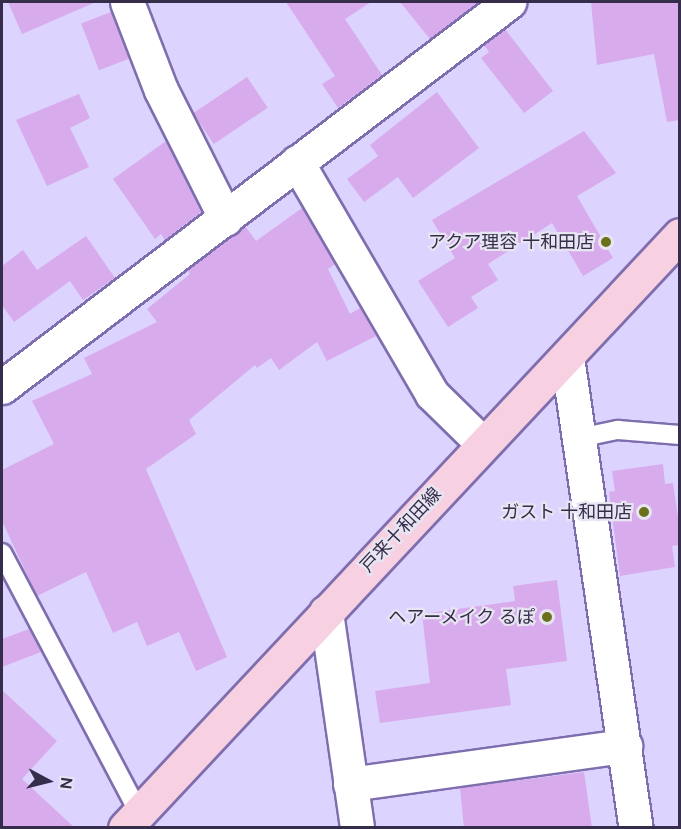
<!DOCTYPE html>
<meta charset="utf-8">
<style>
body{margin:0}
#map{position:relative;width:681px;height:829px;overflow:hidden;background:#dcd3fe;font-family:"DM Sans","Noto Sans JP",sans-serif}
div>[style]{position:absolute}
.building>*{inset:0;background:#d8abed;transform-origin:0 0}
.roads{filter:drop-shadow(2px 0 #7f6eae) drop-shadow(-2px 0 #7f6eae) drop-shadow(0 2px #7f6eae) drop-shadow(0 -2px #7f6eae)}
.lane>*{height:18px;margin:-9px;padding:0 9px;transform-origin:9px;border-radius:9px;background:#fff}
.street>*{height:33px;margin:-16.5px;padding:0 16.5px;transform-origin:16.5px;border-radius:16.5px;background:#fff}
.secondary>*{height:33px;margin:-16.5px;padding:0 16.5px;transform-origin:16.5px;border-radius:16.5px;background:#f7d1e1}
.dots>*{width:16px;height:16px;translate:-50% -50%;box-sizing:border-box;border:3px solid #e8e5f3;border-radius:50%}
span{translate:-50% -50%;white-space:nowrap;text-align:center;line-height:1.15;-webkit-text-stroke:4.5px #e8e5f3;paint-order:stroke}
.poi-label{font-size:18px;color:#352d49}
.right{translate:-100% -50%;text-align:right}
.street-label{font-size:18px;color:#352d49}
.frame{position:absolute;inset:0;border:3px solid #352d49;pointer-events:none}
.north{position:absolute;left:18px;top:751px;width:60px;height:60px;-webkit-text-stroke:4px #e8e5f3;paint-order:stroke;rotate:97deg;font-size:16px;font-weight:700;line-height:24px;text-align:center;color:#352d49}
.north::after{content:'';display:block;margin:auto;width:21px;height:27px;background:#352d49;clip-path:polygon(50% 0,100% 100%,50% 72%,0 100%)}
</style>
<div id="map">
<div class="building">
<div style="clip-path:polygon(8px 2px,96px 2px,22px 34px)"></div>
<div style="clip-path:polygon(286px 2px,371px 2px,345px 19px,382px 75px,338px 108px,322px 84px,335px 76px)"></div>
<div style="clip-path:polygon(400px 2px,479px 2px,430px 39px)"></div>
<div style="clip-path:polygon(591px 2px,680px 2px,680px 120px,667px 122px,654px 54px,597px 65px)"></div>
<div style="left:111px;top:12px;width:50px;height:32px;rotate:69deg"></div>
<div style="clip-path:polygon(505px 29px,553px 91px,524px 113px,481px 58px,489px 52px,484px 45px)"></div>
<div style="left:247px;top:77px;width:37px;height:65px;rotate:56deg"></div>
<div style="clip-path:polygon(437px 92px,479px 148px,413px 198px,398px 177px,364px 202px,347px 179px,378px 156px,370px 145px)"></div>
<div style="clip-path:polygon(79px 94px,90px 118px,70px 128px,89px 167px,47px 186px,16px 120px)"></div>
<div style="clip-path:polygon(584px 131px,616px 173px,577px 196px,613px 258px,583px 276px,552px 223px,488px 264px,498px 280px,471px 297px,478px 308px,448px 327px,418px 281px,455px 258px,432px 220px)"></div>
<div style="clip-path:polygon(166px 141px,201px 212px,165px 240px,161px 234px,155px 239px,113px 179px)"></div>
<div style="clip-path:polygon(302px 208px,335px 264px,328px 269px,350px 314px,360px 308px,376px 336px,327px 361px,317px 342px,279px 370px,271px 358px,257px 368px,255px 365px,189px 420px,196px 434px,146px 469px,227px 657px,196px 671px,179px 632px,147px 646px,137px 622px,113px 633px,86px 572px,37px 596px,2px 521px,2px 470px,54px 444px,32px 401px,92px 374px,84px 358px,157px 322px,147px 309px,190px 274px,187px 270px,245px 226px,256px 241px)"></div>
<div style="clip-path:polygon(86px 236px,115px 278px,83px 300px,70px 281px,14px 322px,2px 305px,2px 266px,23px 250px,37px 270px)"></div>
<div style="clip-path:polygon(663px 464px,665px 484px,673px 483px,680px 532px,680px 545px,672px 546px,675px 567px,620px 576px,609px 492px,615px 491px,612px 471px)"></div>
<div style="clip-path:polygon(557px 580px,567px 661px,506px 669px,511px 705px,380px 723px,375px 691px,430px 683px,422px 614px,515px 601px,513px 586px)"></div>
<div style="clip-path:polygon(29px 629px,41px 652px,2px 667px,2px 639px)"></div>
<div style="clip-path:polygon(2px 690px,57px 741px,22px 779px,75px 828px,2px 828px)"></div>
<div style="clip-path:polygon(584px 772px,592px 828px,464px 828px,460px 788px)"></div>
</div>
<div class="roads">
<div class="lane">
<div style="left:579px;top:438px;width:40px;rotate:-12deg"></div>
<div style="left:618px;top:430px;width:62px;rotate:4.6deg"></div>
<div style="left:2px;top:553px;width:294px;rotate:62.2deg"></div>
</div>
<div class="street">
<div style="left:127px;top:2px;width:94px;rotate:68.9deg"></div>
<div style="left:161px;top:90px;width:144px;rotate:63.3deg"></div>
<div style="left:297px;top:162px;width:268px;rotate:59.8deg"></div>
<div style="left:432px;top:394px;width:70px;rotate:44.4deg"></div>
<div style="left:567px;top:357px;width:476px;rotate:81.7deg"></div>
<div style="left:2px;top:387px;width:637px;rotate:-37.21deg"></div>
<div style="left:326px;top:612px;width:218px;rotate:81.8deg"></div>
<div style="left:350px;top:784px;width:278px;rotate:-7.9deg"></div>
</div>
<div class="secondary">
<div style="left:125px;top:828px;width:812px;rotate:-46.9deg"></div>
</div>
</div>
<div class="dots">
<div style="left:606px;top:242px;background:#69711a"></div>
<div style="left:644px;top:512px;background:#69711a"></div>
<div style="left:547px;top:617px;background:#69711a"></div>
</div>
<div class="poi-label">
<span class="right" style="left:594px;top:242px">アクア理容 十和田店</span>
<span class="right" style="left:632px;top:512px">ガスト 十和田店</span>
<span class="right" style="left:535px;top:617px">ヘアーメイク るぽ</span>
</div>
<div class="street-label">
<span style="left:401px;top:530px;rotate:-47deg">戸来十和田線</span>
</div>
<div class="frame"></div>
<div class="north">N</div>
</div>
